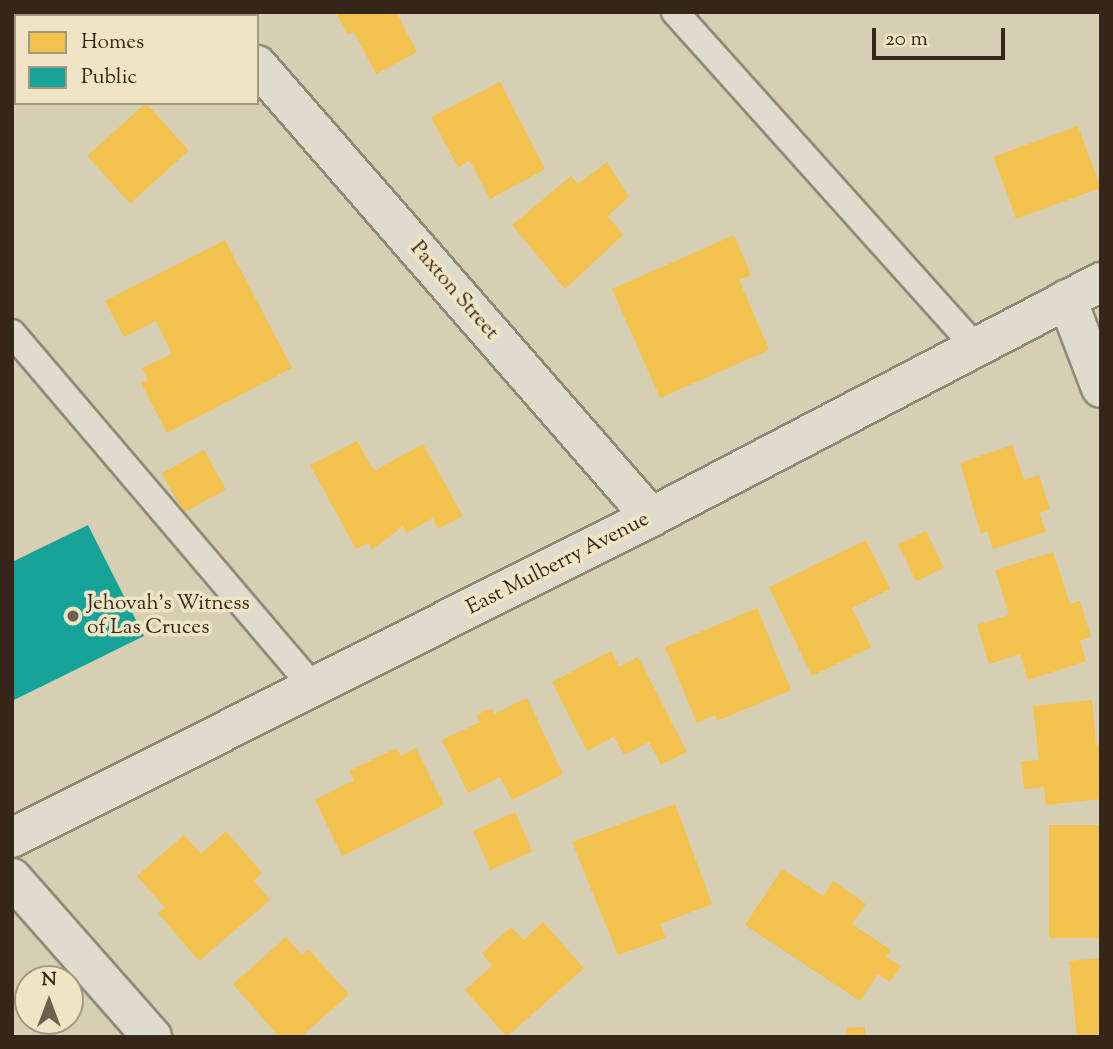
<!DOCTYPE html>
<style>
body{margin:0}
#map{position:relative;width:1113px;height:1049px;overflow:hidden;background:#d7cfb3;font-family:"Sorts Mill Goudy",serif}
div>[style]{position:absolute}
.homes>*{inset:0;background:#f2c14e;transform-origin:0 0}
.public>*{inset:0;background:#17a398}
.roads{filter:drop-shadow(2px 0 #908978) drop-shadow(-2px 0 #908978) drop-shadow(0 2px #908978) drop-shadow(0 -2px #908978)}
.service>*{height:26px;margin:-13px;padding:0 13px;transform-origin:13px;border-radius:13px;background:#e0dccd}
.minor>*{height:38px;margin:-19px;padding:0 19px;transform-origin:19px;border-radius:19px;background:#e0dccd}
.dots>*{width:19px;height:19px;translate:-50% -50%;box-sizing:border-box;border:4px solid #efe5c4;border-radius:50%}
span{translate:-50% -50%;white-space:nowrap;text-align:center;line-height:1.15;-webkit-text-stroke:7px #efe5c4;paint-order:stroke}
.street-label{font-size:21px;color:#362519}
.poi-label{font-size:21px;color:#362519}
.left{translate:0 -50%;text-align:left}
.frame{position:absolute;inset:0;border:14px solid #362519;pointer-events:none}
.legend{position:absolute;left:14px;top:14px;width:245px;height:91px;box-sizing:border-box;background:#efe5c4;border:2px solid #a59880;margin:0;padding:9px 12px;list-style:none;font-size:21px;color:#362519}
.legend li{display:flex;align-items:center;gap:14px;height:35px}
.legend b{width:35px;border:2px solid #a59880}
.north{position:absolute;left:14px;top:965px;width:70px;height:70px;box-sizing:border-box;background:#efe5c4;border:2px solid #a59880;border-radius:50%;rotate:0deg;font-size:19px;font-weight:700;line-height:28px;text-align:center;color:#362519}
.north::after{content:'';display:block;margin:auto;width:24px;height:32px;background:#6e604f;clip-path:polygon(50% 0,100% 100%,50% 72%,0 100%)}
.scale{position:absolute;left:872px;top:28px;width:133px;height:32px;box-sizing:border-box;border:4px solid #362519;border-top:0;padding-left:9px;font-size:21px;line-height:24px;white-space:nowrap;color:#362519;-webkit-text-stroke:5px #efe5c4;paint-order:stroke}
</style>
<div id="map">
<div class="homes">
<div style="clip-path:polygon(336px 12px,396px 12px,417px 52px,376px 74px,354px 32px,348px 35px)"></div>
<div style="clip-path:polygon(500px 82px,545px 169px,490px 199px,470px 161px,458px 167px,431px 117px)"></div>
<div style="left:146px;top:103px;width:64px;height:79px;rotate:48deg"></div>
<div style="left:1078px;top:126px;width:66px;height:90px;rotate:70deg"></div>
<div style="clip-path:polygon(607px 162px,629px 197px,608px 216px,623px 235px,565px 289px,512px 225px,571px 176px,578px 184px)"></div>
<div style="clip-path:polygon(734px 235px,751px 275px,739px 280px,769px 350px,660px 398px,612px 289px)"></div>
<div style="clip-path:polygon(225px 240px,292px 368px,167px 433px,141px 383px,148px 380px,142px 368px,172px 354px,156px 321px,124px 337px,105px 301px)"></div>
<div style="clip-path:polygon(357px 441px,374px 471px,423px 444px,463px 516px,438px 529px,433px 518px,406px 533px,403px 526px,372px 550px,368px 543px,356px 549px,310px 465px)"></div>
<div style="clip-path:polygon(1012px 445px,1024px 480px,1039px 475px,1050px 509px,1039px 513px,1046px 532px,993px 549px,987px 531px,981px 534px,960px 463px)"></div>
<div style="left:204px;top:450px;width:45px;height:48px;rotate:61deg"></div>
<div style="left:926px;top:531px;width:41px;height:31px;rotate:64deg"></div>
<div style="clip-path:polygon(866px 540px,890px 589px,852px 608px,871px 647px,812px 676px,769px 587px)"></div>
<div style="clip-path:polygon(1053px 552px,1070px 604px,1080px 601px,1091px 637px,1080px 641px,1086px 661px,1028px 680px,1020px 654px,989px 664px,977px 625px,1009px 615px,995px 570px)"></div>
<div style="clip-path:polygon(757px 608px,791px 690px,717px 721px,715px 715px,697px 723px,665px 647px)"></div>
<div style="clip-path:polygon(611px 651px,619px 667px,638px 657px,687px 752px,661px 765px,649px 742px,624px 755px,614px 737px,587px 751px,552px 682px)"></div>
<div style="clip-path:polygon(527px 698px,563px 774px,512px 800px,500px 777px,468px 793px,442px 740px,480px 722px,476px 715px,492px 708px,494px 714px)"></div>
<div style="clip-path:polygon(1092px 700px,1096px 745px,1101px 744px,1101px 799px,1046px 805px,1044px 787px,1024px 789px,1021px 761px,1039px 760px,1033px 706px)"></div>
<div style="clip-path:polygon(397px 748px,401px 756px,416px 748px,444px 805px,342px 856px,315px 800px,354px 780px,349px 771px)"></div>
<div style="clip-path:polygon(675px 804px,712px 904px,660px 924px,666px 938px,618px 955px,572px 842px)"></div>
<div style="left:515px;top:812px;width:43px;height:46px;rotate:66deg"></div>
<div style="left:1101px;top:825px;width:113px;height:52px;rotate:90deg"></div>
<div style="clip-path:polygon(226px 831px,262px 873px,254px 881px,270px 900px,199px 961px,158px 913px,165px 908px,137px 876px,184px 835px,201px 854px)"></div>
<div style="clip-path:polygon(782px 869px,823px 896px,833px 881px,866px 904px,852px 924px,891px 950px,886px 957px,901px 966px,890px 982px,878px 974px,860px 1001px,745px 925px)"></div>
<div style="clip-path:polygon(543px 922px,584px 968px,507px 1037px,465px 990px,492px 966px,482px 953px,511px 927px,524px 940px)"></div>
<div style="clip-path:polygon(286px 937px,302px 955px,308px 949px,349px 994px,301px 1037px,279px 1037px,233px 984px)"></div>
<div style="clip-path:polygon(1101px 958px,1101px 1037px,1077px 1037px,1069px 961px)"></div>
<div style="clip-path:polygon(865px 1027px,865px 1037px,847px 1037px,846px 1028px)"></div>
</div>
<div class="public">
<div style="clip-path:polygon(88px 525px,144px 636px,12px 701px,12px 562px)"></div>
</div>
<div class="roads">
<div class="service">
<div style="left:675px;top:12px;width:450px;rotate:48.1deg"></div>
<div style="left:12px;top:333px;width:465px;rotate:49.6deg"></div>
</div>
<div class="minor">
<div style="left:211px;top:12px;width:5px;rotate:53deg"></div>
<div style="left:77px;top:16px;width:8px;rotate:-30deg"></div>
<div style="left:12px;top:49px;width:4px;rotate:-27deg"></div>
<div style="left:257px;top:65px;width:600px;rotate:48.92deg"></div>
<div style="left:1067px;top:299px;width:95px;rotate:69.1deg"></div>
<div style="left:12px;top:838px;width:715px;rotate:-26.67deg"></div>
<div style="left:651px;top:517px;width:508px;rotate:-27.57deg"></div>
<div style="left:12px;top:878px;width:212px;rotate:48.6deg"></div>
</div>
</div>
<div class="dots">
<div style="left:73px;top:616px;background:#6e604f"></div>
</div>
<div class="street-label">
<span style="left:454px;top:291px;rotate:49deg">Paxton Street</span>
<span style="left:558px;top:564px;rotate:-27deg">East Mulberry Avenue</span>
</div>
<div class="poi-label">
<span class="left" style="left:87px;top:616px">Jehovah's Witness<br>of Las Cruces</span>
</div>
<div class="frame"></div>
<ul class="legend">
<li><b style="height:19px;background:#f2c14e"></b>Homes</li>
<li><b style="height:19px;background:#17a398"></b>Public</li>
</ul>
<div class="north">N</div>
<div class="scale">20 m</div>
</div>
